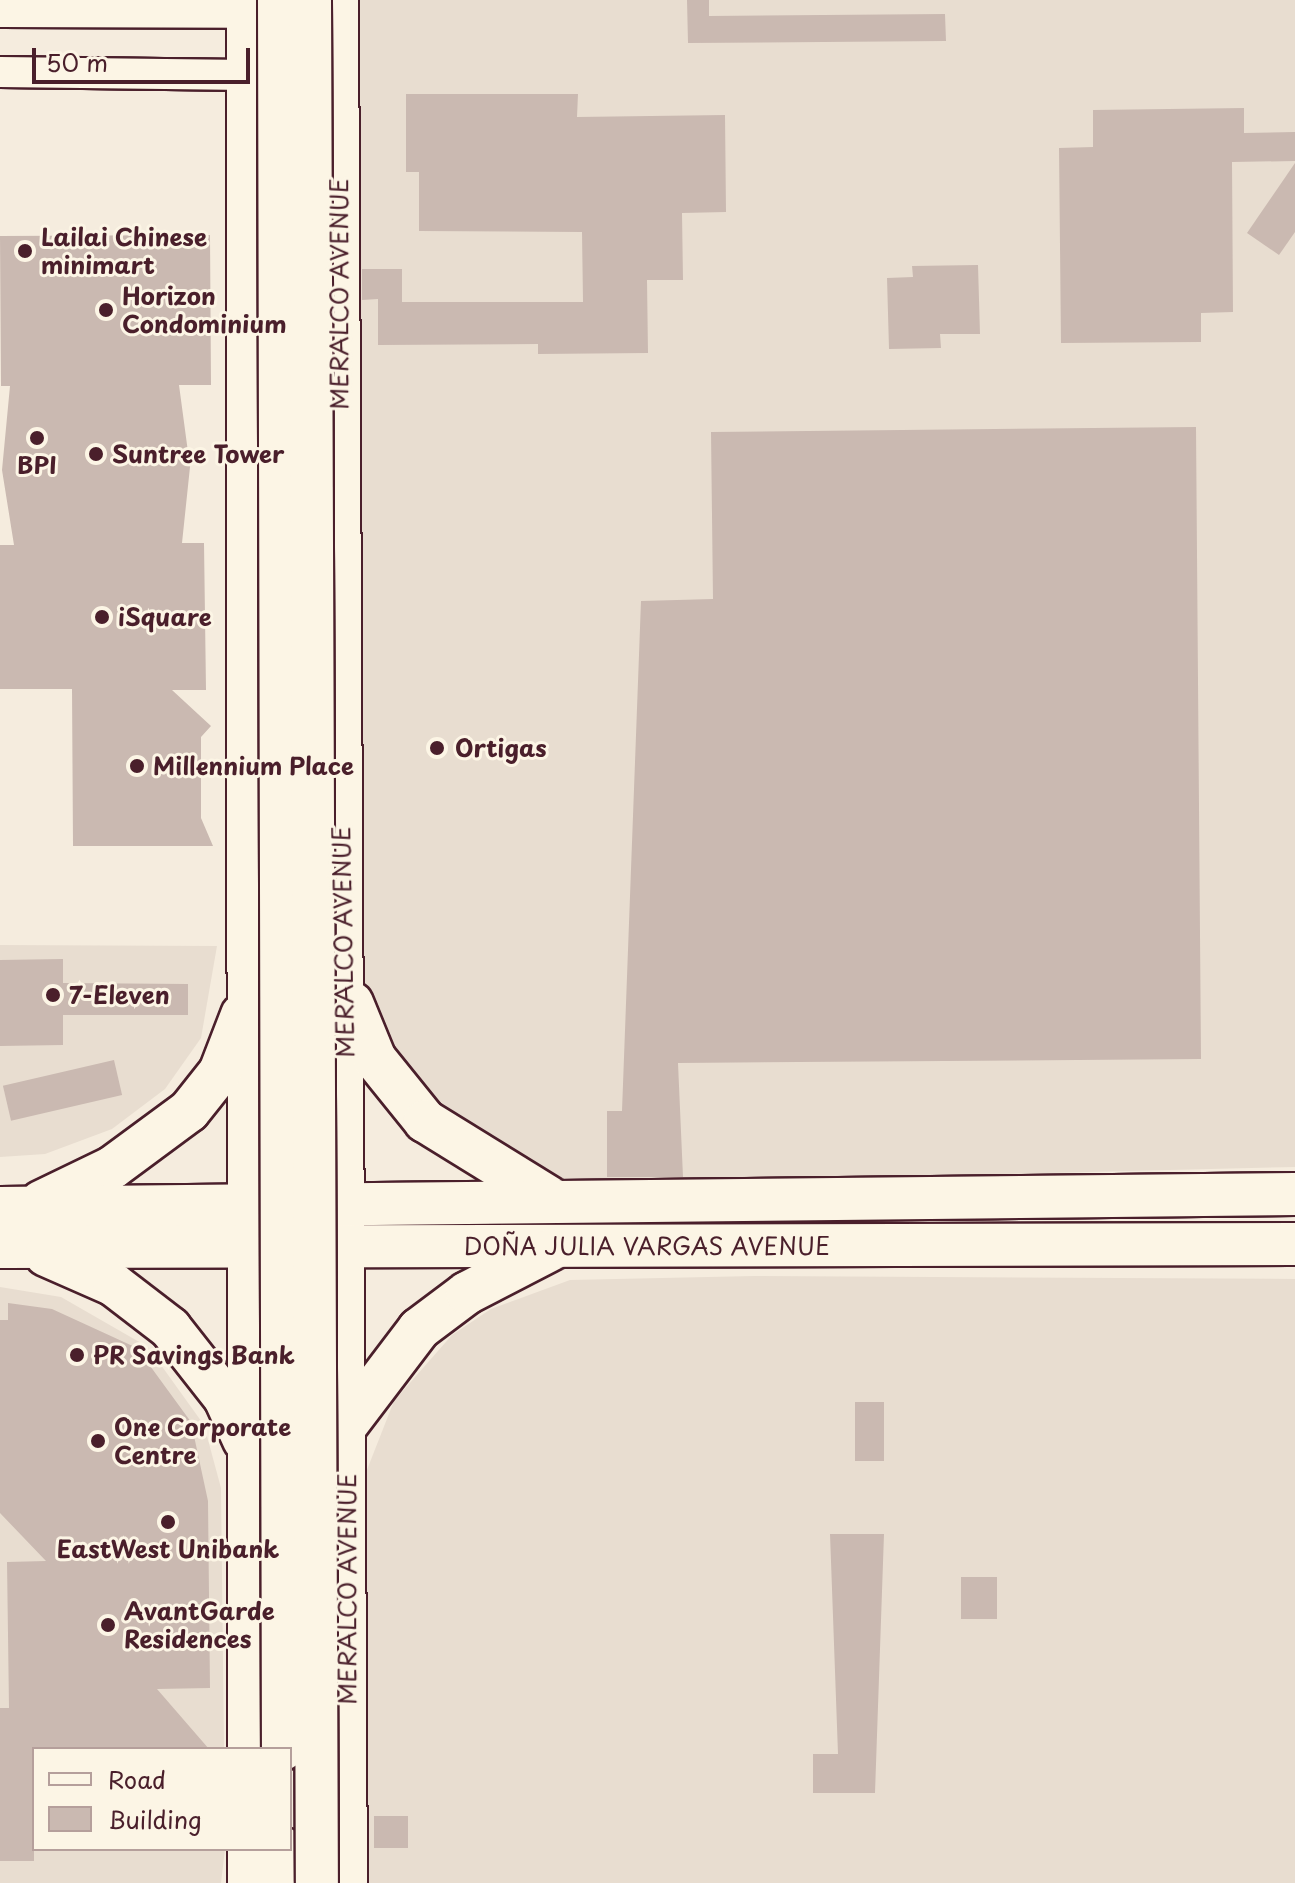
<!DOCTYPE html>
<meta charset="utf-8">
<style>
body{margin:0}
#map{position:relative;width:1295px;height:1883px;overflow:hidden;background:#f5ecde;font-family:"Playpen Sans",sans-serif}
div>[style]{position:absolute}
.built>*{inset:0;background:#e8ddd0}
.building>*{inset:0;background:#cab9b1;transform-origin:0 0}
.roads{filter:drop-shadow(2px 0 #4a1f2b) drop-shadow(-2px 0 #4a1f2b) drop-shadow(0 2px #4a1f2b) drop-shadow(0 -2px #4a1f2b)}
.street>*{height:30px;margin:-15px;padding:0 15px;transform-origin:15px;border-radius:15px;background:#fcf5e5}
.secondary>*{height:42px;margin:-21px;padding:0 21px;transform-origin:21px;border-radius:21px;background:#fcf5e5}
.bridges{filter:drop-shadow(2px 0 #4a1f2b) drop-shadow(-2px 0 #4a1f2b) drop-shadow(0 2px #4a1f2b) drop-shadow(0 -2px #4a1f2b)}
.secondary-bridge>*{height:42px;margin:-21px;padding:0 21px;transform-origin:21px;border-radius:21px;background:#fcf5e5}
.dots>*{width:22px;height:22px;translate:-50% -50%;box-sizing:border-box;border:4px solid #fcf5e5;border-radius:50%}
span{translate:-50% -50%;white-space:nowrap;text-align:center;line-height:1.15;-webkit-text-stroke:6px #fcf5e5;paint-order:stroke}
.poi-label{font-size:24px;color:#4a1f2b;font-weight:700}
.left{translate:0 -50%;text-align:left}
.street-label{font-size:24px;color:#4a1f2b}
.legend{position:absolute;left:32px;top:1747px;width:260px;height:104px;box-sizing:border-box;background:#fcf5e5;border:2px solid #b59f9b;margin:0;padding:10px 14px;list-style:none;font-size:24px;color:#4a1f2b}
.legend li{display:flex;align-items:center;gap:16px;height:40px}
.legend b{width:40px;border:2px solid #b59f9b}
.scale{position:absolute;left:32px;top:48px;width:218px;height:36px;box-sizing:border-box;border:4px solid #4a1f2b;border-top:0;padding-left:10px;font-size:24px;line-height:28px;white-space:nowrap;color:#4a1f2b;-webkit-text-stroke:6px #fcf5e5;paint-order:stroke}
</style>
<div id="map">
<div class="built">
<div style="clip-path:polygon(350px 0,1295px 0,1295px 1167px,547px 1185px,450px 1122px,381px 1033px,363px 979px,348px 859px)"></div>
<div style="clip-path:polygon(0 945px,217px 946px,201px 1038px,165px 1089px,112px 1129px,45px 1154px,0 1157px)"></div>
<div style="clip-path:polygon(754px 1276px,1295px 1279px,1295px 1883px,365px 1883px,363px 1480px,394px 1401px,452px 1335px,491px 1309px,570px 1280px)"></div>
<div style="clip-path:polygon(0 1287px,61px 1297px,148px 1347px,204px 1425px,221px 1488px,224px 1749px,34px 1749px,34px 1849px,225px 1849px,221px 1883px,0 1883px)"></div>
</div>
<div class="building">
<div style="clip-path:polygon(687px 0,709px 0,709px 16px,945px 14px,946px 41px,688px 43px)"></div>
<div style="clip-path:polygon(406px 94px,578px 94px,577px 117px,725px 115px,726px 212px,682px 213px,683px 280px,647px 280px,648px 353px,538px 354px,538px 344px,378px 345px,378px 299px,362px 300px,362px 269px,402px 269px,402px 302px,583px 302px,582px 232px,419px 231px,419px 172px,406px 172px)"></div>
<div style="clip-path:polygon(1244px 108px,1244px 133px,1295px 132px,1295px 161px,1232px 162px,1233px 312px,1201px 313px,1201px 342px,1061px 343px,1059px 148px,1093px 147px,1093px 110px)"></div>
<div style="clip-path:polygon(1295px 163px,1295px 232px,1279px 255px,1247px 233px)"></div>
<div style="clip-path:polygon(210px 235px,211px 385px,179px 385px,190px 467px,182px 543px,204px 543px,206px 690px,172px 690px,211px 726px,201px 737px,201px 818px,213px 846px,73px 846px,72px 689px,0 689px,0 545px,14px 545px,2px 470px,10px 386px,1px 386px,0 236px)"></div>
<div style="clip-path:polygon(978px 265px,980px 334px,940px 334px,941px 348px,889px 349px,887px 278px,913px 277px,912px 266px)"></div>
<div style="clip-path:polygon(1196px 427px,1201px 1059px,678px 1063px,683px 1177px,607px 1177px,607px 1111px,622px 1111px,641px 601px,713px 599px,711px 432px)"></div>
<div style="clip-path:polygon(63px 959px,63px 983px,188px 984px,188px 1015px,63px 1015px,63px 1045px,0 1046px,0 960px)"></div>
<div style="left:114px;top:1060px;width:36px;height:114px;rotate:77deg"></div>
<div style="clip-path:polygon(8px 1303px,52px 1309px,137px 1348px,191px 1422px,208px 1501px,210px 1688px,157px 1689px,209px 1749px,34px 1749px,34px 1861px,0 1861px,0 1708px,9px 1708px,7px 1562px,46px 1561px,0 1513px,0 1320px,8px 1320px)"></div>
<div style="left:855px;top:1402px;width:29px;height:59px"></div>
<div style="clip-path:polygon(830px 1534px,884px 1534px,875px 1793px,813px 1793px,813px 1754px,838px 1754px)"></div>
<div style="left:961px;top:1577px;width:36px;height:42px"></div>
<div style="left:374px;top:1816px;width:34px;height:32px"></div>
</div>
<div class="roads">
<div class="street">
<div style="left:0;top:12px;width:246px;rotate:0.2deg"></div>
<div style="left:0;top:72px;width:247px;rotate:0.7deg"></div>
</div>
<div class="secondary">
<div style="left:248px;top:0;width:1749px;rotate:89.97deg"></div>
<div style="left:337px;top:0;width:1883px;rotate:89.73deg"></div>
<div style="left:352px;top:1003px;width:61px;rotate:67.7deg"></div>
<div style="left:375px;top:1059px;width:80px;rotate:51.1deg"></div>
<div style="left:425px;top:1121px;width:145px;rotate:31.7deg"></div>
<div style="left:41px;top:1202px;width:80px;rotate:-25.9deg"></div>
<div style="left:113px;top:1167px;width:94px;rotate:-36.4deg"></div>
<div style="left:189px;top:1111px;width:50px;rotate:-51.5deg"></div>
<div style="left:220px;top:1072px;width:61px;rotate:-68.9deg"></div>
<div style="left:0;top:1208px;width:1295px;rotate:-0.62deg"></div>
<div style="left:0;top:1247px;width:1295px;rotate:-0.13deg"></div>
<div style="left:46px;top:1255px;width:74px;rotate:23.8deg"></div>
<div style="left:114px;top:1285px;width:71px;rotate:37.5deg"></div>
<div style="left:170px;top:1328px;width:89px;rotate:51.8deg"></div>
<div style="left:225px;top:1398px;width:46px;rotate:65.7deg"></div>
<div style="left:347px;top:1424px;width:119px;rotate:-52.8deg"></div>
<div style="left:419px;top:1329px;width:60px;rotate:-36.9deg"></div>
<div style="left:467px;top:1293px;width:93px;rotate:-27.4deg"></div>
<div style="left:284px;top:1849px;width:34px;rotate:90deg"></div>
<div style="left:249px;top:1883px;width:34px;rotate:-90deg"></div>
</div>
</div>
<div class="bridges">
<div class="secondary-bridge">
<div style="left:279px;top:0;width:1749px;rotate:89.87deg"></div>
<div style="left:310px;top:0;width:1883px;rotate:89.79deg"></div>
</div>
</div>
<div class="dots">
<div style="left:25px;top:251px;background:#4a1f2b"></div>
<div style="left:106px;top:310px;background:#4a1f2b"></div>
<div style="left:37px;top:438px;background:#4a1f2b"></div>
<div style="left:96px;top:454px;background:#4a1f2b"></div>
<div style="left:102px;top:617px;background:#4a1f2b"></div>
<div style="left:437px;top:748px;background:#4a1f2b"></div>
<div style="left:137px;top:766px;background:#4a1f2b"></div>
<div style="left:53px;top:995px;background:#4a1f2b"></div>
<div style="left:77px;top:1355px;background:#4a1f2b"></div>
<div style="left:98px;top:1441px;background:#4a1f2b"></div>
<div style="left:168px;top:1522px;background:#4a1f2b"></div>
<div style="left:108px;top:1625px;background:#4a1f2b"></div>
</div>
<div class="poi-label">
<span class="left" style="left:41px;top:251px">Lailai Chinese<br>minimart</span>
<span class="left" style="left:122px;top:310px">Horizon<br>Condominium</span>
<span class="left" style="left:112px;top:454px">Suntree Tower</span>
<span style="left:37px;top:465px">BPI</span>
<span class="left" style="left:118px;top:617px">iSquare</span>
<span class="left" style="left:455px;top:748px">Ortigas</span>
<span class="left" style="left:153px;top:766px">Millennium Place</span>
<span class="left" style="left:69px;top:995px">7-Eleven</span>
<span class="left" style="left:93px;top:1355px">PR Savings Bank</span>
<span class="left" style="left:114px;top:1441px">One Corporate<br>Centre</span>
<span style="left:168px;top:1549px">EastWest Unibank</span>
<span class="left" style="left:124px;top:1625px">AvantGarde<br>Residences</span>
</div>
<div class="street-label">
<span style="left:339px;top:294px;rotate:-90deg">MERALCO AVENUE</span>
<span style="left:343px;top:942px;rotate:-91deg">MERALCO AVENUE</span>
<span style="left:647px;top:1246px">DOÑA JULIA VARGAS AVENUE</span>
<span style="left:347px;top:1589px;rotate:-90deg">MERALCO AVENUE</span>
</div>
<ul class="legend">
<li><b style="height:10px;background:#fcf5e5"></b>Road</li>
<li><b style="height:22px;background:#cab9b1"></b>Building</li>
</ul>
<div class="scale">50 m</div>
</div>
